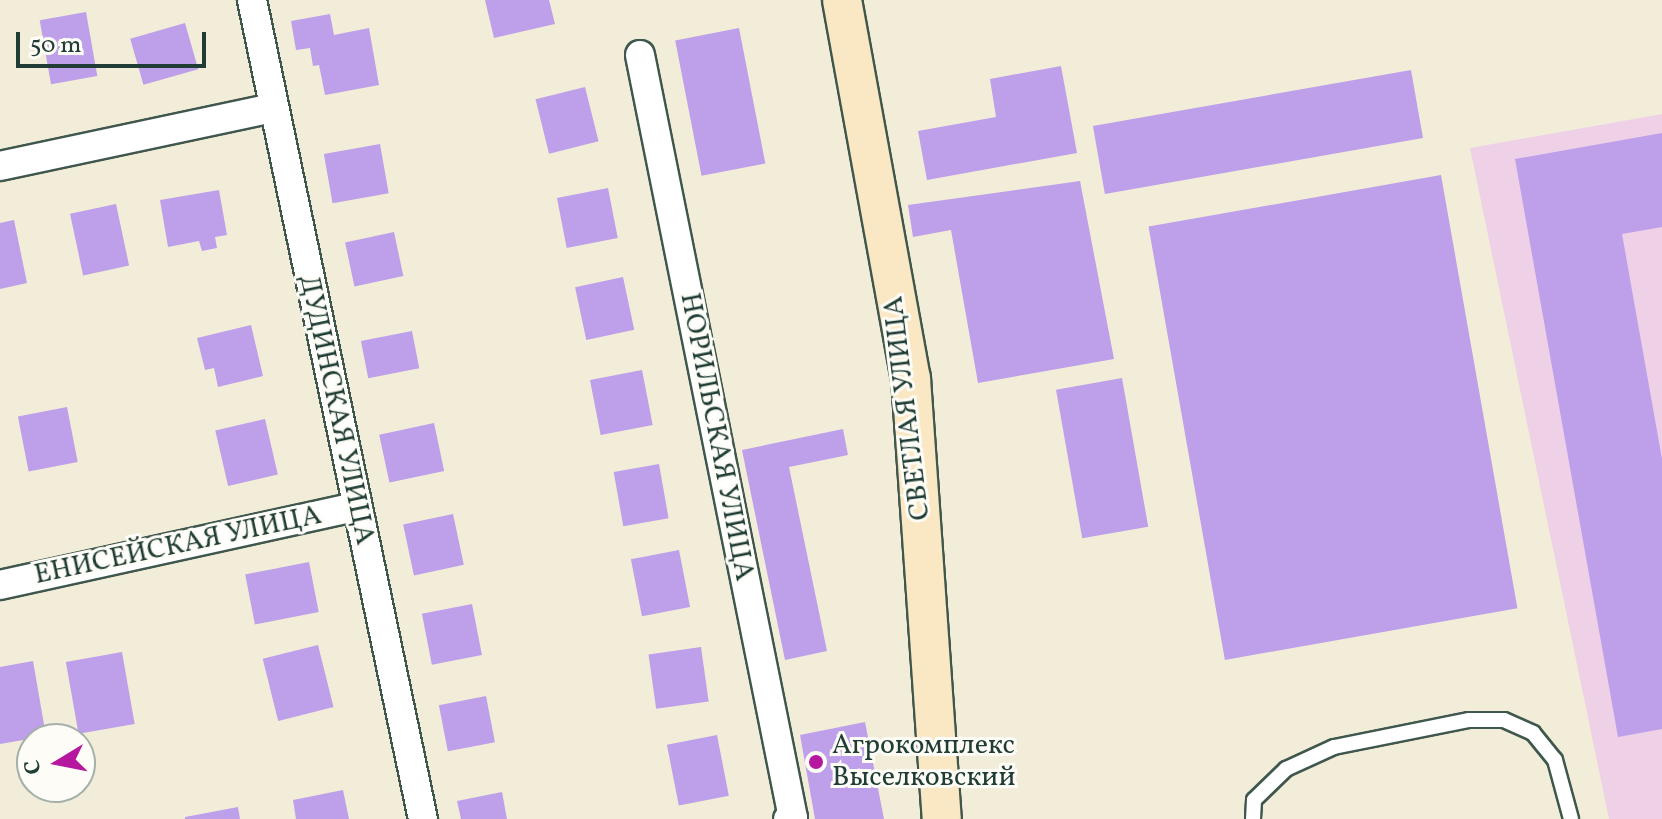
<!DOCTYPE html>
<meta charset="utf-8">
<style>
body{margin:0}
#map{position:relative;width:1662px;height:819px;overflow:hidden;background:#f2edd8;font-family:Vollkorn,serif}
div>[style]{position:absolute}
.built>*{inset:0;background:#eed0e7}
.building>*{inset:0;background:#bd9fea;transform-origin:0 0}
.roads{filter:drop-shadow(2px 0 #3f574d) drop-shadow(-2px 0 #3f574d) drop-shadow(0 2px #3f574d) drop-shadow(0 -2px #3f574d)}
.lane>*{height:14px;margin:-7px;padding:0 7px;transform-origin:7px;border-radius:7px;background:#fff}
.street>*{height:28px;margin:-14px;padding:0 14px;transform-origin:14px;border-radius:14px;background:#fff}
.secondary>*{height:38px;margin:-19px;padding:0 19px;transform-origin:19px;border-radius:19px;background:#fae7c3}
.dots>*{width:22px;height:22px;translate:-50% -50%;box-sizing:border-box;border:4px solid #fdfcf7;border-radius:50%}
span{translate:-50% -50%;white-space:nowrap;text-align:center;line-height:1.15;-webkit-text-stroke:6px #fdfcf7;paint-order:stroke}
.street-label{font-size:28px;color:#1f3d34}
.poi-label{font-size:28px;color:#1f3d34}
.left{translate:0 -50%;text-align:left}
.north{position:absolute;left:16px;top:723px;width:80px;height:80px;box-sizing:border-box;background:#fdfcf7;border:2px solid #a4b0a9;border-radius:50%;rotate:260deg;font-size:22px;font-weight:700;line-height:32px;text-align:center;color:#1f3d34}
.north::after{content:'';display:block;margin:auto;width:28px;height:36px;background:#b5179e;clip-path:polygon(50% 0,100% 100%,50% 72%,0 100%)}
.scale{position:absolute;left:16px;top:32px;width:190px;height:36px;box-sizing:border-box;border:4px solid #1f3d34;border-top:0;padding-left:10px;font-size:24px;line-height:28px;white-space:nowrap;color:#1f3d34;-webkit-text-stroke:6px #fdfcf7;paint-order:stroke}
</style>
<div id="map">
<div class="built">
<div style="clip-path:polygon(1662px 114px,1662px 819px,1609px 819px,1470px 148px)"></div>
</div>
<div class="building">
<div style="clip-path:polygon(485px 0,549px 0,555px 24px,494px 38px)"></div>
<div style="left:86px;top:12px;width:65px;height:47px;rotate:80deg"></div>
<div style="clip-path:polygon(330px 14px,334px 35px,369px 28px,379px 85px,325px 95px,319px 65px,313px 66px,310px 48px,296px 50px,291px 21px)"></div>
<div style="left:185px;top:23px;width:48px;height:57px;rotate:74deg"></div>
<div style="left:739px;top:28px;width:138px;height:65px;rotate:79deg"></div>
<div style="clip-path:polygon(1061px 66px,1077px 153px,927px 180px,918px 131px,996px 117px,990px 79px)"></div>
<div style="left:1411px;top:70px;width:69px;height:323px;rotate:80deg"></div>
<div style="left:585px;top:87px;width:56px;height:51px;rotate:76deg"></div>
<div style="clip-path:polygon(1662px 133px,1662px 227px,1622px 234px,1662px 459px,1662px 729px,1618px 737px,1515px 159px)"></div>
<div style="left:380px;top:144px;width:50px;height:57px;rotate:80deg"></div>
<div style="left:1441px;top:175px;width:440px;height:297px;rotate:80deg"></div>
<div style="clip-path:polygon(1080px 181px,1114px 359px,978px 383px,951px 230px,913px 237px,908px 205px)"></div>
<div style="left:608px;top:188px;width:51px;height:52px;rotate:79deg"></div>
<div style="clip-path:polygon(219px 190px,227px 235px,215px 237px,217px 248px,202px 251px,199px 241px,168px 247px,160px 200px)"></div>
<div style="left:116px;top:204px;width:63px;height:47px;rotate:78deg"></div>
<div style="clip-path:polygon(14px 220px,27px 283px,0 289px,0 223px)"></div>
<div style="left:394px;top:232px;width:45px;height:50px;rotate:78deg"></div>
<div style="left:623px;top:277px;width:54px;height:49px;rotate:78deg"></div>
<div style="clip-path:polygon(251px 325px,263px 376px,218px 387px,214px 368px,205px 370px,197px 338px)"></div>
<div style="left:412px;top:331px;width:38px;height:52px;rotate:79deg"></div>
<div style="left:642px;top:370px;width:56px;height:53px;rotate:79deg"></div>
<div style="left:1122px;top:378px;width:151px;height:67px;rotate:80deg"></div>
<div style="left:67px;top:407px;width:56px;height:50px;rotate:79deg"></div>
<div style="left:265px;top:419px;width:57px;height:51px;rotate:77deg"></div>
<div style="left:434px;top:423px;width:49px;height:56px;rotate:78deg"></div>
<div style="clip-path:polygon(843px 429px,848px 455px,789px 467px,827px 651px,785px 660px,742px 450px)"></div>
<div style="left:659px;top:464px;width:55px;height:46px;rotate:80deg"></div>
<div style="left:453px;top:514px;width:52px;height:51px;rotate:78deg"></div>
<div style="left:679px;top:550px;width:58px;height:49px;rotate:79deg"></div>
<div style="left:309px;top:562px;width:51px;height:65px;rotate:79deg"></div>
<div style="left:472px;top:604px;width:52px;height:51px;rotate:79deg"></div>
<div style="left:318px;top:645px;width:64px;height:57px;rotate:76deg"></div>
<div style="left:701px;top:647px;width:55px;height:53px;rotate:82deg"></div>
<div style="left:122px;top:652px;width:73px;height:57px;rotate:80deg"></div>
<div style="clip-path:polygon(33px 661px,46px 736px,0 744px,0 667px)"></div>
<div style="left:486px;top:696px;width:47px;height:48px;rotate:79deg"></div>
<div style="clip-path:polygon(865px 722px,884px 819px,815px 819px,800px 735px)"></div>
<div style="left:717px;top:735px;width:62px;height:51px;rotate:79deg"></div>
<div style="clip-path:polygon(343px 790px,349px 819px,296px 819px,293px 800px)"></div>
<div style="clip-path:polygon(502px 792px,507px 819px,461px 819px,457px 801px)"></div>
<div style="clip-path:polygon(238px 807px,240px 819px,185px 819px,185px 817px)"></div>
</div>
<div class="roads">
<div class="lane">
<div style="left:1253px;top:819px;width:19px;rotate:-87deg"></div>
<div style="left:1254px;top:800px;width:45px;rotate:-44.1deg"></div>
<div style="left:1286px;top:769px;width:53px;rotate:-24.6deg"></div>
<div style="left:1334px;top:747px;width:138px;rotate:-11.3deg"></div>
<div style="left:1469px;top:720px;width:35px"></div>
<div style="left:1504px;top:720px;width:32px;rotate:24deg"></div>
<div style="left:1533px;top:733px;width:35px;rotate:51deg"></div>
<div style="left:1555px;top:760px;width:61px;rotate:74.8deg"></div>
</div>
<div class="street">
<div style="left:252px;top:0;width:837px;rotate:78.21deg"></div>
<div style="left:640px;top:55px;width:778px;rotate:78.66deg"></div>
<div style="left:793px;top:818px;width:5px;rotate:169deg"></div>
<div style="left:0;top:166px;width:278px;rotate:-12deg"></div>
<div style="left:0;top:585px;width:364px;rotate:-12.4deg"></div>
</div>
<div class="secondary">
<div style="left:842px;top:0;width:385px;rotate:79.7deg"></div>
<div style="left:911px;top:379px;width:441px;rotate:86deg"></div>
</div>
</div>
<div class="dots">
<div style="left:816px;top:762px;background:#b5179e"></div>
</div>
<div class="street-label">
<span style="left:908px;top:408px;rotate:-97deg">СВЕТЛАЯ УЛИЦА</span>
<span style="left:336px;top:410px;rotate:78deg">ДУДИНСКАЯ УЛИЦА</span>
<span style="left:716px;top:437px;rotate:79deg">НОРИЛЬСКАЯ УЛИЦА</span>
<span style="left:178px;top:546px;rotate:-12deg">ЕНИСЕЙСКАЯ УЛИЦА</span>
</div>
<div class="poi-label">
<span class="left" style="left:832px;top:762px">Агрокомплекс<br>Выселковский</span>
</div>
<div class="north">С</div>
<div class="scale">50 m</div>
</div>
